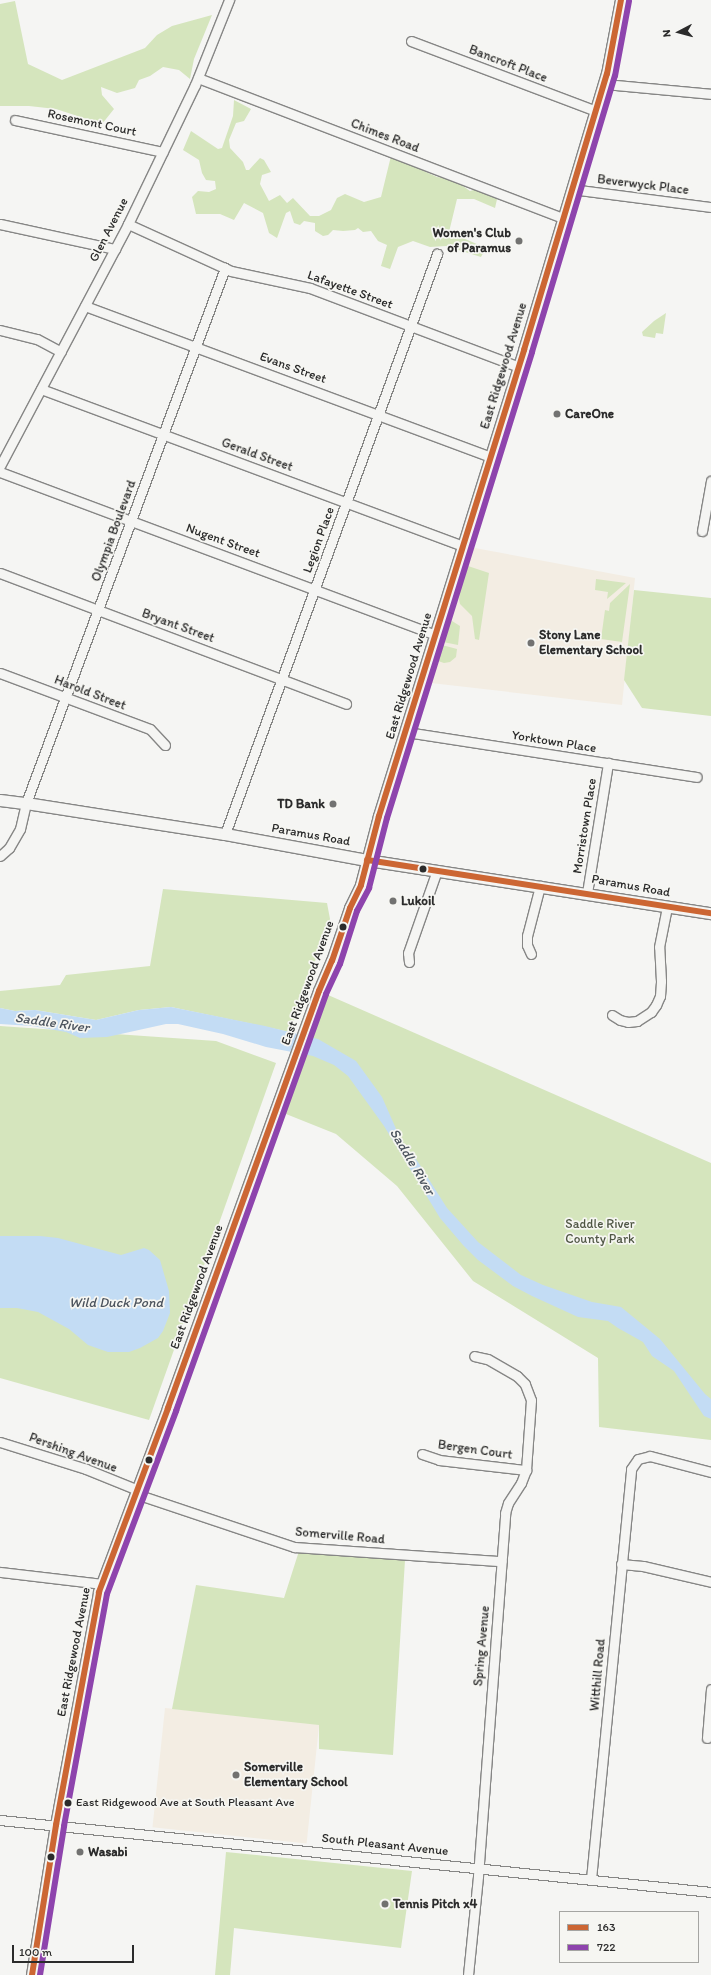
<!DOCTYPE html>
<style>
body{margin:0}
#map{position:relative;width:711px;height:1975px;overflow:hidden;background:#f5f5f3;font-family:Itim,sans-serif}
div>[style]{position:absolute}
.built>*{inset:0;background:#f3ede3;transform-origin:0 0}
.green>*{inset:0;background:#d5e5bd}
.water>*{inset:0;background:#c3dcf4}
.roads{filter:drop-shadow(1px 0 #868685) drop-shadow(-1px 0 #868685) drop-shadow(0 1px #868685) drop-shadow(0 -1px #868685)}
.minor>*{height:9px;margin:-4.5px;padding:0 4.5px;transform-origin:4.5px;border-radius:4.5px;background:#f5f5f3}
.major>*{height:11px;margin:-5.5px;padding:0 5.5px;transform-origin:5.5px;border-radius:5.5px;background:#f5f5f3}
.bus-1>*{height:6px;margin:-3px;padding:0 3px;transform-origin:3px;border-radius:3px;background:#c63}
.bus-2>*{height:6px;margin:-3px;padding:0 3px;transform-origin:3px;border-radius:3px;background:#8e44ad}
.dots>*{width:11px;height:11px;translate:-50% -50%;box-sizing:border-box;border:2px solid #f6f6f2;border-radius:50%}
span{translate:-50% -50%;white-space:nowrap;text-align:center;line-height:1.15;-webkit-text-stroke:3.5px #f6f6f2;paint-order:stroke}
.bus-label{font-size:12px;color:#2b2b2b}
.left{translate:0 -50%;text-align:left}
.street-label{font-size:13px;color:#2b2b2b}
.poi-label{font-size:13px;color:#2b2b2b;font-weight:700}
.right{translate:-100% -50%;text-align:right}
.park-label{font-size:13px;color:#4f5644}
.water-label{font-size:14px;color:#4c545e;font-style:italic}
.legend{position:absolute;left:559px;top:1911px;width:140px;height:52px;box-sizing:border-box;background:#f6f6f2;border:1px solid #a5a5a2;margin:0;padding:5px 7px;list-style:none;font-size:12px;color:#2b2b2b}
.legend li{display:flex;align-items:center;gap:8px;height:20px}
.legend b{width:20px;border:1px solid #a5a5a2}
.north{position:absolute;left:659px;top:12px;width:40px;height:40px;-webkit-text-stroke:3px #f6f6f2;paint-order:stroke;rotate:264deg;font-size:11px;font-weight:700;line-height:16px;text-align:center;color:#2b2b2b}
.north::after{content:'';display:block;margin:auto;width:14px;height:18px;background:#2b2b2b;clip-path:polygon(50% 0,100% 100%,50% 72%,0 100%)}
.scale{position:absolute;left:12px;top:1945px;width:122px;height:18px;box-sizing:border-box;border:2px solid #2b2b2b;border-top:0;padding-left:5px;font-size:12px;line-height:14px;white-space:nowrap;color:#2b2b2b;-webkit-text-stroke:3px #f6f6f2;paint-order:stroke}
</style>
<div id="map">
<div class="built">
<div style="clip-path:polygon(464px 546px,635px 578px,622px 705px,422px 682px)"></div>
<div style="left:165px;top:1708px;width:155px;height:120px;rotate:6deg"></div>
</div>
<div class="green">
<div style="clip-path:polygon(15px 1px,28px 64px,62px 80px,145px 48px,157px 35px,172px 26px,212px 15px,194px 59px,190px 79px,179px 70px,163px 67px,150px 76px,139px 80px,135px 88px,117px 93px,101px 87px,102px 95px,114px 109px,102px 124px,56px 109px,29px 106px,0 106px,0 4px)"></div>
<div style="clip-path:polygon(234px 100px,251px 109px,244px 121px,236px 123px,229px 140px,230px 148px,243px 162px,246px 170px,249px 170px,260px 158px,264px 160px,271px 172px,262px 175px,260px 184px,269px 201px,280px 195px,287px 203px,293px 198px,310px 216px,319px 216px,331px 210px,337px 198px,345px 194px,364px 202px,381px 197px,391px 156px,437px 177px,453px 179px,470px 191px,477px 189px,498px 195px,495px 208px,474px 199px,457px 199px,449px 232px,486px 248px,481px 257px,446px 246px,430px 247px,413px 241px,398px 247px,390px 269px,381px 266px,387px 245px,378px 241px,371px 231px,363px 232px,358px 228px,355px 230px,343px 231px,333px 230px,328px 235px,323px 236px,315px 231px,315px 223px,304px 221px,300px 225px,294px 223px,290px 211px,286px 213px,277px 238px,269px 233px,263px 213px,244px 203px,234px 220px,220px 214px,196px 214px,192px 197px,198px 191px,209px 192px,216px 189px,215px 181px,206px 180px,202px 173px,199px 160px,183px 150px,191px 131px,218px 149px,222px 148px,233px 116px)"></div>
<div style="clip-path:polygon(666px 313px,663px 334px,656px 333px,655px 338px,643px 336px,642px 332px,654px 321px)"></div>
<div style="clip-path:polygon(468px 566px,489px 573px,479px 640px,475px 639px,472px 616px,460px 604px,459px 600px,460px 589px)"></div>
<div style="clip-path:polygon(596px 579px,626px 583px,607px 599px,608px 592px,595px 590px)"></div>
<div style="clip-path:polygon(630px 584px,622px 642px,601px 639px,605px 610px,609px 611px,610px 603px)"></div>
<div style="clip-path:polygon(634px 590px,711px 598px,711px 716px,642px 708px,624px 680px)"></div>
<div style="clip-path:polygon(452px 621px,460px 626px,458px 645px,443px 642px,450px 622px)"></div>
<div style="clip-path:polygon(442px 645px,457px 649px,456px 657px,450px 662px,444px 663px,438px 661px)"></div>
<div style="clip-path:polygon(163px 889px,327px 903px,330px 919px,290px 1032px,171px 1007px,139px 1010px,96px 1020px,35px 1010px,15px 1011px,0 1008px,0 991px,60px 985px,66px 975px,150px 966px)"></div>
<div style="clip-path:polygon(319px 991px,711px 1163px,711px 1440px,599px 1427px,598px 1358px,473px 1281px,397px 1186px,336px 1134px,276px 1110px)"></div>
<div style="clip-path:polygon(0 1026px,216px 1041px,276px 1063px,149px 1420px,0 1378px)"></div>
<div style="clip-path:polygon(299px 1551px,405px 1560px,393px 1755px,319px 1749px,319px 1725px,172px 1709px,196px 1585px,284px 1598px)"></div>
<div style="clip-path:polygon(226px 1852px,412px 1871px,401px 1948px,234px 1928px,230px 1975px,215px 1975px)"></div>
</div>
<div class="water">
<div style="clip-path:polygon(171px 1007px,265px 1026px,318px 1039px,356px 1061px,382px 1097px,401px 1140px,418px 1162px,447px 1208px,478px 1242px,521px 1275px,543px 1285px,592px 1302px,621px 1307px,660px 1339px,705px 1394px,711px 1399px,711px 1419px,704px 1416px,674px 1371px,652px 1356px,643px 1342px,618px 1328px,608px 1321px,578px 1317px,532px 1296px,513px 1286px,478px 1260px,463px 1245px,440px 1218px,384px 1126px,348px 1076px,334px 1065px,313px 1056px,266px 1047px,223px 1034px,178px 1024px,166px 1024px,107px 1037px,80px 1038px,66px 1032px,32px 1026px,0 1024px,0 1008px,15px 1011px,35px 1010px,96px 1020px,139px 1010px)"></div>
<div style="clip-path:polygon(0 1236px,40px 1236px,58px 1238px,121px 1255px,144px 1248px,149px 1250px,160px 1260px,169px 1291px,170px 1313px,163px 1331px,158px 1338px,140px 1348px,129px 1352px,108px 1352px,88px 1345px,69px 1329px,38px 1312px,17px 1308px,0 1308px)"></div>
</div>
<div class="roads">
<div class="minor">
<div style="left:411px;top:41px;width:198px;rotate:20.7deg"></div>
<div style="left:198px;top:78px;width:391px;rotate:21deg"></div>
<div style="left:604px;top:84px;width:107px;rotate:5.3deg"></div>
<div style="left:15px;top:120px;width:151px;rotate:12.2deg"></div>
<div style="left:572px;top:189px;width:140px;rotate:7.4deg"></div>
<div style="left:0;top:224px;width:118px;rotate:12.3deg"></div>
<div style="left:128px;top:224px;width:113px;rotate:24.5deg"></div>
<div style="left:231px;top:271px;width:81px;rotate:12.1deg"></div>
<div style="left:310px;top:288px;width:223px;rotate:20.7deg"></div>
<div style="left:85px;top:306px;width:433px;rotate:20.4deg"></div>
<div style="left:0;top:330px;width:38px;rotate:14deg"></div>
<div style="left:37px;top:339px;width:27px;rotate:28deg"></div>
<div style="left:41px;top:389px;width:451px;rotate:20.4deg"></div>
<div style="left:0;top:466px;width:274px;rotate:-62.1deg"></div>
<div style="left:128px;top:224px;width:154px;rotate:-64.3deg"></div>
<div style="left:195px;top:85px;width:92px;rotate:-68.2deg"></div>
<div style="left:0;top:472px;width:465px;rotate:20.5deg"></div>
<div style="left:702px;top:531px;width:51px;rotate:-79.8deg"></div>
<div style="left:0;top:573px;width:370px;rotate:20.7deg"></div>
<div style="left:0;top:673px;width:160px;rotate:20.5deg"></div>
<div style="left:150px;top:729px;width:22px;rotate:47deg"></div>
<div style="left:406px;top:732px;width:294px;rotate:8.8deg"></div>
<div style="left:225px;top:834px;width:618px;rotate:-69.92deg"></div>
<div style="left:0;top:856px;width:12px;rotate:-42deg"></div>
<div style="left:9px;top:848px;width:22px;rotate:-60deg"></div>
<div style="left:20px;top:829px;width:27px;rotate:-77deg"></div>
<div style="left:26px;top:803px;width:571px;rotate:-69.6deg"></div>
<div style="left:587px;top:893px;width:132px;rotate:-80.8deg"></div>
<div style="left:531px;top:954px;width:10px;rotate:-114deg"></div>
<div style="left:527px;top:945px;width:9px;rotate:-90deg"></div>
<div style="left:527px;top:936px;width:52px;rotate:-75.4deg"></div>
<div style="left:409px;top:962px;width:9px;rotate:-96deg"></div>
<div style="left:408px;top:953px;width:88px;rotate:-70.7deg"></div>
<div style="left:612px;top:1015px;width:9px;rotate:32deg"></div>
<div style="left:620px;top:1020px;width:8px;rotate:14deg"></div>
<div style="left:628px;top:1022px;width:9px;rotate:-6deg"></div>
<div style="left:637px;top:1021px;width:17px;rotate:-33deg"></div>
<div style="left:651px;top:1012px;width:9px;rotate:-54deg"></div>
<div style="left:656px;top:1005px;width:10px;rotate:-66deg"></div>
<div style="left:660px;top:996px;width:15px;rotate:-86deg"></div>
<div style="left:661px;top:981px;width:34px;rotate:-93deg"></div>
<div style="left:659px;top:947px;width:41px;rotate:-78.7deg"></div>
<div style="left:0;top:1442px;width:90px;rotate:17.4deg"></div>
<div style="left:86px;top:1469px;width:56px;rotate:22deg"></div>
<div style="left:422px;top:1454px;width:18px;rotate:19deg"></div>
<div style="left:439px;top:1460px;width:88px;rotate:6.6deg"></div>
<div style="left:136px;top:1494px;width:167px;rotate:18.5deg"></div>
<div style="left:294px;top:1547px;width:208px;rotate:3.9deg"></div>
<div style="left:621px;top:1564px;width:22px;rotate:5deg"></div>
<div style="left:643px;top:1566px;width:70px;rotate:13.2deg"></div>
<div style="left:0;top:1572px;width:103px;rotate:6.7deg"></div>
<div style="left:707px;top:1738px;width:49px;rotate:-85.3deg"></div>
<div style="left:0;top:1820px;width:715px;rotate:5.78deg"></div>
<div style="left:591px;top:1879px;width:412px;rotate:-84.4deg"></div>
<div style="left:631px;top:1469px;width:12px;rotate:-55deg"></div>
<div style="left:638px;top:1459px;width:12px;rotate:-14deg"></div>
<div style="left:650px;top:1456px;width:63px;rotate:14.7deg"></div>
<div style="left:468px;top:1975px;width:100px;rotate:-84.2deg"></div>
<div style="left:478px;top:1876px;width:364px;rotate:-85.7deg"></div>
<div style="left:505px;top:1513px;width:10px;rotate:-73deg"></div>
<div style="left:508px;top:1503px;width:24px;rotate:-57deg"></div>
<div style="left:521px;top:1483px;width:14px;rotate:-69deg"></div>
<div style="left:526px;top:1470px;width:70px;rotate:-85.9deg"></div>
<div style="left:531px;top:1400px;width:17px;rotate:-111deg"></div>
<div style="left:525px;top:1384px;width:11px;rotate:-135deg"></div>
<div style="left:517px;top:1376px;width:34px;rotate:-150deg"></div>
<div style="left:487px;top:1359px;width:13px;rotate:-167deg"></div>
</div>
<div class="major">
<div style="left:0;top:800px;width:26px;rotate:7deg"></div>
<div style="left:26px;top:803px;width:201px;rotate:8.9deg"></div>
<div style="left:225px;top:834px;width:144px;rotate:10.4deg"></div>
<div style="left:367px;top:860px;width:348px;rotate:8.8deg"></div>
<div style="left:32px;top:1975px;width:152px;rotate:-80.9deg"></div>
<div style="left:56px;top:1825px;width:237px;rotate:-79.5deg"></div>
<div style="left:99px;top:1592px;width:197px;rotate:-69.4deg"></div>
<div style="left:168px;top:1408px;width:443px;rotate:-70.1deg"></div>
<div style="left:319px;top:991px;width:33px;rotate:-67deg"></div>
<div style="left:332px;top:961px;width:56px;rotate:-71.2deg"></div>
<div style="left:350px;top:908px;width:25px;rotate:-64deg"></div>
<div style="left:361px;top:885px;width:71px;rotate:-75.4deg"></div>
<div style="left:379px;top:816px;width:488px;rotate:-72.7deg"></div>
<div style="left:524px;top:350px;width:288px;rotate:-73.3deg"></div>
<div style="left:607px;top:74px;width:75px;rotate:-79.3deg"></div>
</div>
</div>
<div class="bus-1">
<div style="left:367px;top:860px;width:348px;rotate:8.8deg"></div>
<div style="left:32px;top:1975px;width:152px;rotate:-80.9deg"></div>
<div style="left:56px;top:1825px;width:237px;rotate:-79.5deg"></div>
<div style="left:99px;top:1592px;width:197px;rotate:-69.4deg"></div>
<div style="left:168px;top:1408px;width:443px;rotate:-70.1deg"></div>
<div style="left:319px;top:991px;width:33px;rotate:-67deg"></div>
<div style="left:332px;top:961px;width:56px;rotate:-71.2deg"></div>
<div style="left:350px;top:908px;width:25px;rotate:-64deg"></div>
<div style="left:361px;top:885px;width:71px;rotate:-75.4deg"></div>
<div style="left:379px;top:816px;width:488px;rotate:-72.7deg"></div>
<div style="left:524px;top:350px;width:288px;rotate:-73.3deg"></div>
<div style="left:607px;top:74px;width:75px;rotate:-79.3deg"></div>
</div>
<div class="bus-2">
<div style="left:40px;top:1975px;width:151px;rotate:-80.8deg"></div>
<div style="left:64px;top:1826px;width:236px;rotate:-79.5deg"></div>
<div style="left:107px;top:1594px;width:196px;rotate:-69.3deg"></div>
<div style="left:176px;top:1411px;width:443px;rotate:-70.2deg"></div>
<div style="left:326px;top:994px;width:33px;rotate:-65deg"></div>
<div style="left:340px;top:964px;width:56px;rotate:-72.2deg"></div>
<div style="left:357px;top:911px;width:26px;rotate:-62deg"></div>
<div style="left:369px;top:888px;width:72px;rotate:-75.6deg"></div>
<div style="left:387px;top:818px;width:488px;rotate:-72.7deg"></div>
<div style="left:532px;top:352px;width:288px;rotate:-73.3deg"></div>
<div style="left:615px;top:76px;width:76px;rotate:-79.4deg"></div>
</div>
<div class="dots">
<div style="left:519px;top:241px;background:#727271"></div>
<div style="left:557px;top:414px;background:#727271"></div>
<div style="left:531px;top:643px;background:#727271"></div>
<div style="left:333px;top:804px;background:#727271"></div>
<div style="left:423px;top:869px;background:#2b2b2b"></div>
<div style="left:393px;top:901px;background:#727271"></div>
<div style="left:343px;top:927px;background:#2b2b2b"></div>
<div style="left:149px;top:1460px;background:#2b2b2b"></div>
<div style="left:236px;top:1775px;background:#727271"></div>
<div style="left:68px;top:1803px;background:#2b2b2b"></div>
<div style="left:80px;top:1852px;background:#727271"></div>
<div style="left:51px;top:1857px;background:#2b2b2b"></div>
<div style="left:385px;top:1904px;background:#727271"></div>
</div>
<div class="bus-label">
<span class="left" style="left:76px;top:1803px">East Ridgewood Ave at South Pleasant Ave</span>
</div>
<div class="street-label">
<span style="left:508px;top:64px;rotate:21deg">Bancroft Place</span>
<span style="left:92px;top:123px;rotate:12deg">Rosemont Court</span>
<span style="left:385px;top:136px;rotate:21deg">Chimes Road</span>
<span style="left:643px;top:185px;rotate:7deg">Beverwyck Place</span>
<span style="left:109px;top:230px;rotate:-63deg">Glen Avenue</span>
<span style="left:350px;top:290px;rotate:20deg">Lafayette Street</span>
<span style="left:504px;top:366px;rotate:-73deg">East Ridgewood Avenue</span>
<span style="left:293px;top:368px;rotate:20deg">Evans Street</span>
<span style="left:257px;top:455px;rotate:20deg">Gerald Street</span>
<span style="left:114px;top:531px;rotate:-70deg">Olympia Boulevard</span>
<span style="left:319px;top:540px;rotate:-70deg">Legion Place</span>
<span style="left:223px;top:541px;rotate:20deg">Nugent Street</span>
<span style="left:178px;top:626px;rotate:20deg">Bryant Street</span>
<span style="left:409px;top:676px;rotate:-73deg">East Ridgewood Avenue</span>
<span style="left:90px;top:693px;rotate:21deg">Harold Street</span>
<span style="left:554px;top:742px;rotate:9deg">Yorktown Place</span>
<span style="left:585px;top:826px;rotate:-81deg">Morristown Place</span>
<span style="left:311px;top:835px;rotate:10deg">Paramus Road</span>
<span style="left:631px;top:886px;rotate:10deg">Paramus Road</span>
<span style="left:308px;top:983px;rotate:-70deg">East Ridgewood Avenue</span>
<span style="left:197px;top:1287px;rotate:-70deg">East Ridgewood Avenue</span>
<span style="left:475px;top:1450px;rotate:8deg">Bergen Court</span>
<span style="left:73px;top:1453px;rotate:20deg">Pershing Avenue</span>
<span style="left:340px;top:1536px;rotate:5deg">Somerville Road</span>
<span style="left:482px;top:1646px;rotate:-85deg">Spring Avenue</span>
<span style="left:74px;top:1652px;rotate:-79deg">East Ridgewood Avenue</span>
<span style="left:598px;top:1675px;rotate:-85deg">Witthill Road</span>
<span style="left:385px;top:1845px;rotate:6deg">South Pleasant Avenue</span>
</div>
<div class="poi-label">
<span class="right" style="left:511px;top:241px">Women's Club<br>of Paramus</span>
<span class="left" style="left:565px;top:414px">CareOne</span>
<span class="left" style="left:539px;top:643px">Stony Lane<br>Elementary School</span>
<span class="right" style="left:325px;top:804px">TD Bank</span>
<span class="left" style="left:401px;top:901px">Lukoil</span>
<span class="left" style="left:244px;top:1775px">Somerville<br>Elementary School</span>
<span class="left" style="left:88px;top:1852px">Wasabi</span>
<span class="left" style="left:393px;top:1904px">Tennis Pitch x4</span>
</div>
<div class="park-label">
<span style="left:600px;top:1232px">Saddle River<br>County Park</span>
</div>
<div class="water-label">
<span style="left:52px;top:1023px;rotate:8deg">Saddle River</span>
<span style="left:412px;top:1162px;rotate:59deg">Saddle River</span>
<span style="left:116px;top:1303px">Wild Duck Pond</span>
</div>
<ul class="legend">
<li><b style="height:5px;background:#c63"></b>163</li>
<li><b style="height:5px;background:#8e44ad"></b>722</li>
</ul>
<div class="north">N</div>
<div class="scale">100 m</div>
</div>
